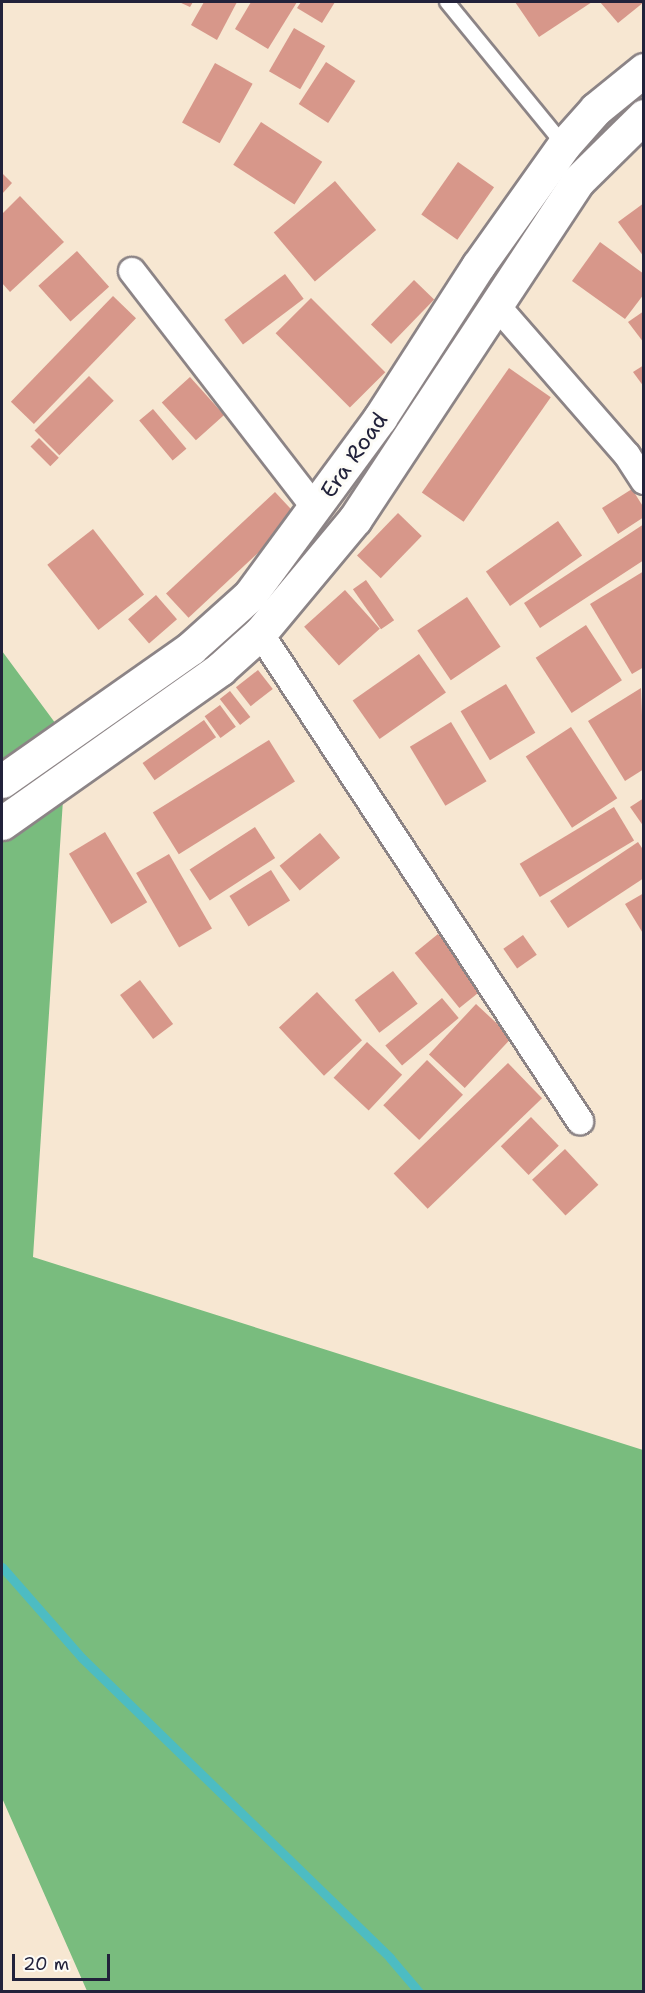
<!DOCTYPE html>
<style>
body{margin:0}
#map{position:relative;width:645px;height:1993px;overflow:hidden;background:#f7e7d2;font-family:"Shantell Sans",sans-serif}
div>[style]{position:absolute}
.forest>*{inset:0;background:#79bc7e}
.stream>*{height:9px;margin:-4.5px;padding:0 4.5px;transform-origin:4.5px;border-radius:4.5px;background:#4dbcc2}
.building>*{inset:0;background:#d7978a;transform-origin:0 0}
.roads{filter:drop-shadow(2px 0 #8c8486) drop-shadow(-2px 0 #8c8486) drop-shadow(0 2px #8c8486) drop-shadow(0 -2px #8c8486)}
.lane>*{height:14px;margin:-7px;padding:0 7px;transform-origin:7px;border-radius:7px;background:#fff}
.street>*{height:26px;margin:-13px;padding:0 13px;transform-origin:13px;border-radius:13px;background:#fff}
.secondary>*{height:33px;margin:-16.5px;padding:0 16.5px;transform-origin:16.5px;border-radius:16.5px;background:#fff}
span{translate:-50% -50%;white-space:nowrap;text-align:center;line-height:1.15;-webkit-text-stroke:6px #fdfcf7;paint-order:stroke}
.street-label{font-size:22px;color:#22223b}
.frame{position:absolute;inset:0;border:3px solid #22223b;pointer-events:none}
.scale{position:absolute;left:12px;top:1954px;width:98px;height:27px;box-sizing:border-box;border:3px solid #22223b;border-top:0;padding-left:8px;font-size:18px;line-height:21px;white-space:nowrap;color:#22223b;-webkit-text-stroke:4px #fdfcf7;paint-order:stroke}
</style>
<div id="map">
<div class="forest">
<div style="clip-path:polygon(2px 651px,67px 739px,33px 1257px,643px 1450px,643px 1991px,87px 1991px,2px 1798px)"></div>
</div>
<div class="stream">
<div style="left:2px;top:1567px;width:121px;rotate:48.7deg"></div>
<div style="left:82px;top:1658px;width:430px;rotate:44.2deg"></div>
<div style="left:390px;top:1958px;width:45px;rotate:49.5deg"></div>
</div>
<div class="building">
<div style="clip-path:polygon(179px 2px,193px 2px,190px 7px)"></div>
<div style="clip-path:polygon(204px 2px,237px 2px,217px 40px,191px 25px)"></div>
<div style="clip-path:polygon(251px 2px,297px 2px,268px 49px,235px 29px)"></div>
<div style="clip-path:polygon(301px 2px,335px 2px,322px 23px,297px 8px)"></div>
<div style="clip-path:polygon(515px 2px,592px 2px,539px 37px)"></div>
<div style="clip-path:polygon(600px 2px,644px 2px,618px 23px)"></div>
<div style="left:294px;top:28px;width:36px;height:50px;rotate:30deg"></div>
<div style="left:326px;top:62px;width:35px;height:50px;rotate:33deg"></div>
<div style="left:215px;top:63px;width:43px;height:68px;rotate:29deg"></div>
<div style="left:261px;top:122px;width:73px;height:51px;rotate:33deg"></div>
<div style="left:458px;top:162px;width:44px;height:64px;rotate:35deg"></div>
<div style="clip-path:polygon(2px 173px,12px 183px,2px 194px)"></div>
<div style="left:335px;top:181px;width:64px;height:80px;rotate:50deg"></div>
<div style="clip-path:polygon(20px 196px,64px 242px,10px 292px,2px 283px,2px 214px)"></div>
<div style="clip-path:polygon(644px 203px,644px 257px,618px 222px)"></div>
<div style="clip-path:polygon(600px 242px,644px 274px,644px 294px,625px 319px,572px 281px)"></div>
<div style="left:77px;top:251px;width:48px;height:52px;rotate:48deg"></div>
<div style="left:285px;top:274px;width:31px;height:76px;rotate:53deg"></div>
<div style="left:414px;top:280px;width:28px;height:62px;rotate:44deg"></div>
<div style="left:113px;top:296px;width:32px;height:147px;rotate:44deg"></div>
<div style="left:311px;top:298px;width:105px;height:50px;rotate:45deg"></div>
<div style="clip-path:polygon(644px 311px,644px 343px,628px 322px)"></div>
<div style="clip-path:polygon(644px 365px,644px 387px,633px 372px)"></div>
<div style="left:509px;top:368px;width:51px;height:152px;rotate:35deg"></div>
<div style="left:89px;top:376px;width:35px;height:77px;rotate:45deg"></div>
<div style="left:190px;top:377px;width:51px;height:38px;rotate:48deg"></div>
<div style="left:153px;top:409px;width:52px;height:18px;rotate:50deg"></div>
<div style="left:39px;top:438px;width:28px;height:12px;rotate:45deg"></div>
<div style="clip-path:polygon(632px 489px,644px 508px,644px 517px,618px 534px,602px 508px)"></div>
<div style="left:275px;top:492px;width:33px;height:149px;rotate:47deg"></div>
<div style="left:398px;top:513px;width:33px;height:59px;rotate:44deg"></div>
<div style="left:558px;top:521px;width:42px;height:88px;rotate:55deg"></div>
<div style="clip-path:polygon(644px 524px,644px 560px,540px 628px,524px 603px)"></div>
<div style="left:93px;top:529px;width:83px;height:58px;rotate:52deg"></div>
<div style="clip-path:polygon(644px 571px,644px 667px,632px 674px,590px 604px)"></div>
<div style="left:366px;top:580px;width:49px;height:16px;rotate:55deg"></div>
<div style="left:345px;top:590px;width:52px;height:55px;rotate:48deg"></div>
<div style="left:156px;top:595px;width:32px;height:37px;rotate:49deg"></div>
<div style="left:467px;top:597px;width:60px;height:60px;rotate:56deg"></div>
<div style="left:586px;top:625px;width:66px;height:60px;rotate:57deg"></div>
<div style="left:419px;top:654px;width:47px;height:81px;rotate:55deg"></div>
<div style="left:258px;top:670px;width:24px;height:28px;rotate:52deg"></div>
<div style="left:506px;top:684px;width:57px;height:53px;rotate:59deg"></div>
<div style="clip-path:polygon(641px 688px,644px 769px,625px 781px,588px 721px)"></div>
<div style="left:230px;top:691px;width:33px;height:13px;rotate:52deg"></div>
<div style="left:220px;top:705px;width:27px;height:19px;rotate:54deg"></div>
<div style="left:204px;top:720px;width:21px;height:75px;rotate:55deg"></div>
<div style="left:451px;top:722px;width:69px;height:48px;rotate:59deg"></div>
<div style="left:571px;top:727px;width:85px;height:54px;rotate:57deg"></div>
<div style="left:269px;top:740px;width:49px;height:137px;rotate:58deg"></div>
<div style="clip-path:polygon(644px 798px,644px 827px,630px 807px)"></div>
<div style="left:614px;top:807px;width:39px;height:110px;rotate:59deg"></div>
<div style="left:255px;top:827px;width:37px;height:78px;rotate:57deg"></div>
<div style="left:105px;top:832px;width:82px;height:42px;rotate:59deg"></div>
<div style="left:320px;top:833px;width:32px;height:52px;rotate:51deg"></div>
<div style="clip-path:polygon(638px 842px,644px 851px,644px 878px,568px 928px,550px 901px)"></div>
<div style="left:169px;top:854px;width:86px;height:38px;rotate:60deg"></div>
<div style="left:271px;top:870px;width:36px;height:49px;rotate:58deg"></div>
<div style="clip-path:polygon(644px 893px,644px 935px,625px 904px)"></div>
<div style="left:438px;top:934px;width:71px;height:30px;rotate:51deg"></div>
<div style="left:523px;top:935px;width:24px;height:24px;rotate:55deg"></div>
<div style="left:393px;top:971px;width:41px;height:48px;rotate:53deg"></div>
<div style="left:140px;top:980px;width:55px;height:25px;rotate:53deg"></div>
<div style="left:317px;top:992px;width:66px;height:52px;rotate:47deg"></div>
<div style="left:442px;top:998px;width:26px;height:74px;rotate:50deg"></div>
<div style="left:476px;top:1004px;width:49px;height:69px;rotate:43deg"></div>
<div style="left:367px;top:1042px;width:48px;height:49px;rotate:43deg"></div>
<div style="left:427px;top:1060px;width:50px;height:63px;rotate:44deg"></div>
<div style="left:508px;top:1063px;width:49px;height:159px;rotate:46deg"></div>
<div style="left:531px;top:1117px;width:40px;height:42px;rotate:46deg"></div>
<div style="left:565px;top:1149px;width:49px;height:45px;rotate:47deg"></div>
</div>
<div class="roads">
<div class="lane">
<div style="left:447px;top:2px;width:185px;rotate:50.7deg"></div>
</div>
<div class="street">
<div style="left:132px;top:271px;width:301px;rotate:52.3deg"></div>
<div style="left:497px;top:306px;width:198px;rotate:48.9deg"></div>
<div style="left:627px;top:455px;width:31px;rotate:57deg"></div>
<div style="left:260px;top:633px;width:584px;rotate:56.75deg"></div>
</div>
<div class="secondary">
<div style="left:2px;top:781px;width:231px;rotate:-35.1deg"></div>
<div style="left:191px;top:648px;width:79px;rotate:-41.9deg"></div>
<div style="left:250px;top:595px;width:220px;rotate:-53.7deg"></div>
<div style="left:380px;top:418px;width:181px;rotate:-57.2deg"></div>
<div style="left:478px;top:266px;width:148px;rotate:-54.6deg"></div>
<div style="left:564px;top:145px;width:48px;rotate:-48.4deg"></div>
<div style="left:596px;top:109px;width:62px;rotate:-39.1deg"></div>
<div style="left:2px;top:823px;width:267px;rotate:-35.2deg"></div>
<div style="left:220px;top:669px;width:54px;rotate:-42deg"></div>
<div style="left:260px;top:633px;width:148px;rotate:-50.2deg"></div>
<div style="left:355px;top:519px;width:404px;rotate:-56.6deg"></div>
<div style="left:577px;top:182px;width:94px;rotate:-44.6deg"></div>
</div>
</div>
<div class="street-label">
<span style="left:354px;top:455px;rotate:-55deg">Era Road</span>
</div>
<div class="frame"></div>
<div class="scale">20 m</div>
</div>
